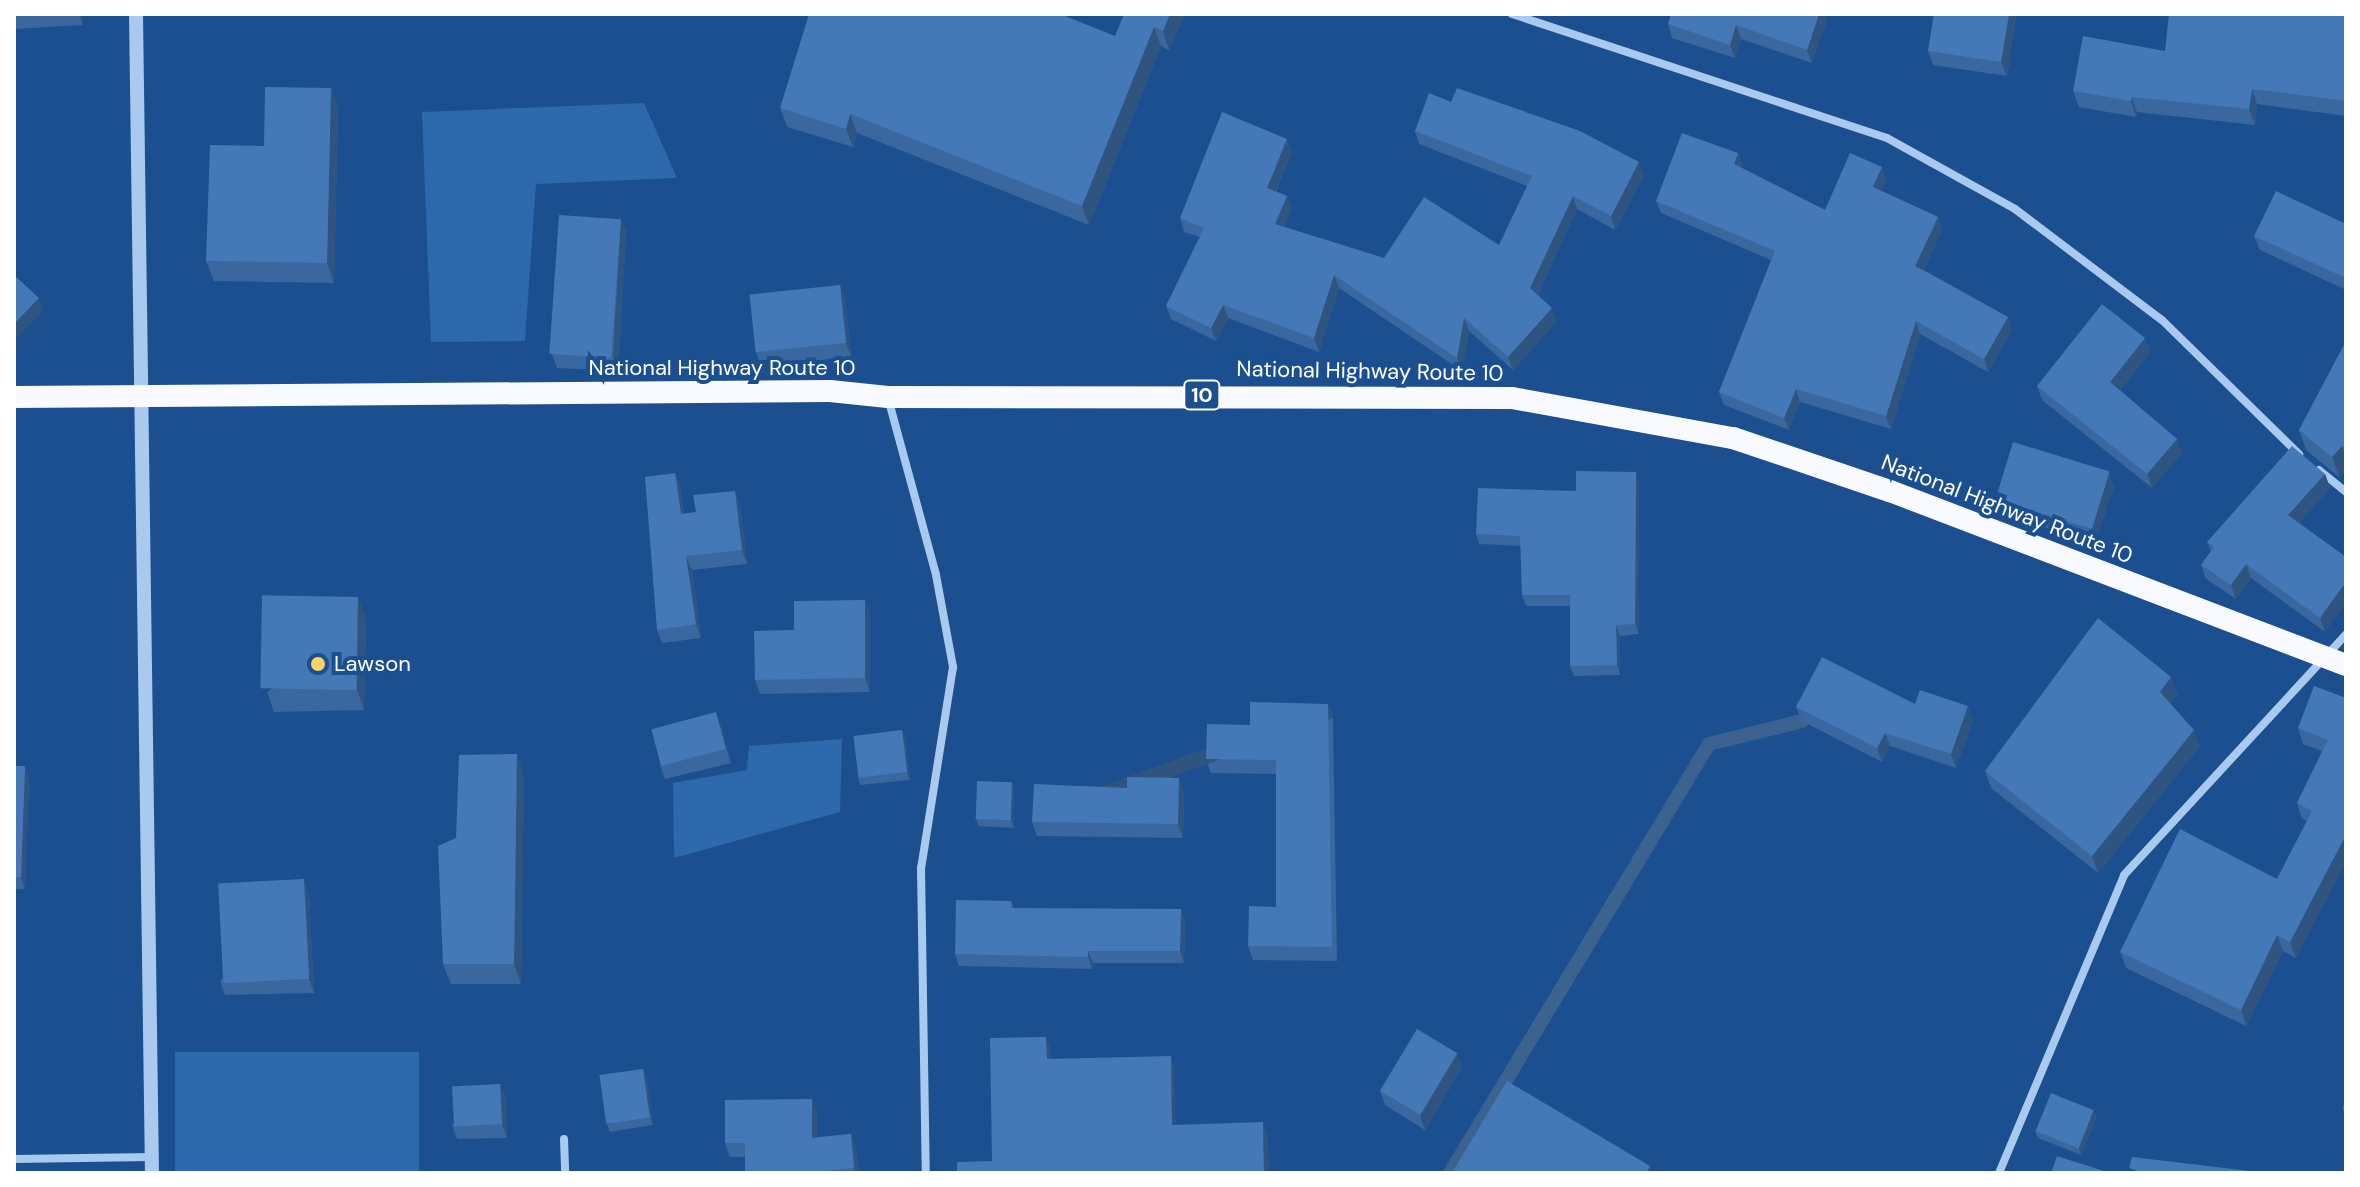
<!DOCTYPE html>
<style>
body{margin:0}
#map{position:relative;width:2360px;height:1187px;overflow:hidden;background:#1b4f8f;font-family:"DM Sans",sans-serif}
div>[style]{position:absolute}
.green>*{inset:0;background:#2e69ad;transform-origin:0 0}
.stream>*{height:14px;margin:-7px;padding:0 7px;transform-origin:7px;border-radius:7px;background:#3c6290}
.minor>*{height:8px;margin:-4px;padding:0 4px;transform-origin:4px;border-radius:4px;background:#a9c9ee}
.tertiary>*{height:14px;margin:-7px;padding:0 7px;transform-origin:7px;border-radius:7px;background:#a9c9ee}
.trunk>*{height:22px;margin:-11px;padding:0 11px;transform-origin:11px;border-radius:11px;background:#f8faff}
.wall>*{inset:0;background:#3a679d}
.shaded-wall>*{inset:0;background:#305480;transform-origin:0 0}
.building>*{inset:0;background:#4478b7;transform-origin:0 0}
.dots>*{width:22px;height:22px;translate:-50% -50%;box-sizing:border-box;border:4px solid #1b4f8f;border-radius:50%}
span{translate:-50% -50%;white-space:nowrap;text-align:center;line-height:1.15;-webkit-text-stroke:8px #1b4f8f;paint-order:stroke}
.shield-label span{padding:2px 6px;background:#1b4f8f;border:2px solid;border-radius:6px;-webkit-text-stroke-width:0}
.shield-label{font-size:20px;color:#fff;font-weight:700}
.street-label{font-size:22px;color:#fff}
.poi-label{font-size:22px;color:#fff}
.left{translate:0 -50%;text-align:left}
.frame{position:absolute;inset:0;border:16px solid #fff;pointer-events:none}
</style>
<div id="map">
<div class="green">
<div style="clip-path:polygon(644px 103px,677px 178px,536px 184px,525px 341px,431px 342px,422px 112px)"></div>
<div style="clip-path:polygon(842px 739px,840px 812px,674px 858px,673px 783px,747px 770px,749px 746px)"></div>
<div style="left:175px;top:1052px;width:244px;height:121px"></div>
</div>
<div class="stream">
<div style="left:1450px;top:1173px;width:501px;rotate:-58.88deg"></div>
<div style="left:1709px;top:744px;width:96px;rotate:-13.9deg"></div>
</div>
<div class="minor">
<div style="left:1512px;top:14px;width:395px;rotate:18.3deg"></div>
<div style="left:1887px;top:138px;width:146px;rotate:29deg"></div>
<div style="left:2015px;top:209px;width:184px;rotate:37.1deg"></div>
<div style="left:2162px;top:320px;width:192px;rotate:44.4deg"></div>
<div style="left:888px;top:398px;width:183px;rotate:74.8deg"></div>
<div style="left:936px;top:575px;width:94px;rotate:79.5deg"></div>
<div style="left:953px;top:667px;width:204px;rotate:99deg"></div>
<div style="left:921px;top:868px;width:305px;rotate:89.1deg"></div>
<div style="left:2319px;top:470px;width:35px;rotate:39deg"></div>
<div style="left:564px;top:1139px;width:34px;rotate:88deg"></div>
<div style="left:14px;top:1159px;width:138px;rotate:-0.8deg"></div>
<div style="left:1999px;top:1173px;width:323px;rotate:-67.2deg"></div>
<div style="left:2124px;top:875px;width:328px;rotate:-47.3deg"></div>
</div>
<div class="tertiary">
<div style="left:136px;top:14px;width:1159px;rotate:89.21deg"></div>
</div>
<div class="trunk">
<div style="left:14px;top:397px;width:816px;rotate:-0.42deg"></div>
<div style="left:830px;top:391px;width:58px;rotate:5.9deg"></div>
<div style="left:888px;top:397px;width:624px;rotate:0.09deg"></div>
<div style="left:1512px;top:398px;width:225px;rotate:10.3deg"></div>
<div style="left:1733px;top:438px;width:166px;rotate:18.7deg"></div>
<div style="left:1890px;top:491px;width:488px;rotate:20.9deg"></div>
</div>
<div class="wall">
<div style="clip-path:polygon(14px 14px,83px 14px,83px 25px,14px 29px)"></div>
<div style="clip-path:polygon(1185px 14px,1169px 50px,1161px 46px,1089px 225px,857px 133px,853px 147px,787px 127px,780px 108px,1115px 36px)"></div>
<div style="clip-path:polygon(1829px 14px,1812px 63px,1741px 39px,1735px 58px,1672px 38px,1668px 24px)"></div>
<div style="clip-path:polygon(1934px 14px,2016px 14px,2007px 76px,1933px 65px,1928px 51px)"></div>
<div style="clip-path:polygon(2346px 14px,2346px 116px,2257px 104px,2255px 125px,2137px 112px,2136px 117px,2079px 107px,2073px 91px,2165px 51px)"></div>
<div style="clip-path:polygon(331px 88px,338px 108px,334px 283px,214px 281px,206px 261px,264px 146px)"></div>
<div style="clip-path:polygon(1415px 131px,1644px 176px,1615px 230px,1577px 209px,1538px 295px,1557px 321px,1513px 370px,1469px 331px,1462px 371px,1339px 288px,1319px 352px,1228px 318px,1216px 341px,1171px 319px,1166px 306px,1200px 237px,1184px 232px,1180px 218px,1292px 152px,1276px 191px,1287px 196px,1292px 209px,1284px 227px,1384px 258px,1499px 245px,1527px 186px,1419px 144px)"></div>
<div style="clip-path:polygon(1738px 153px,1743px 166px,1742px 168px,1825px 210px,1887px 180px,1882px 191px,1938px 217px,1942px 230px,1924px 270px,2008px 317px,2012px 330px,1988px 372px,1920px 334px,1891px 429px,1800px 402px,1789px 430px,1724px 405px,1719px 392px,1771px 260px,1661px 213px,1656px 201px)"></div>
<div style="clip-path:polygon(621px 219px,626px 232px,618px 371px,557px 368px,552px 354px)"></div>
<div style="clip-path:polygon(2346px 224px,2346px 290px,2260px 250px,2254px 236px)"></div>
<div style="clip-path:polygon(840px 285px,845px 299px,851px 357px,761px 366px,756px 352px)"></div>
<div style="clip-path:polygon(2145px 338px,2150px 352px,2120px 390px,2177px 439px,2182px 453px,2152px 488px,2042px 400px,2037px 386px)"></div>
<div style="clip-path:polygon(2346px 341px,2346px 469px,2339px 477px,2306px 450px,2299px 430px)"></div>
<div style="clip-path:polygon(675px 473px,680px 487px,684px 514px,696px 512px,735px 491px,740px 505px,747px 564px,692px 570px,701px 638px,662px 643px,657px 630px)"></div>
<div style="clip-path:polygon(2325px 474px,2330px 488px,2299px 523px,2325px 632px,2251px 578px,2236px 599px,2206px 579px,2201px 565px,2211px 551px,2207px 542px)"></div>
<div style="clip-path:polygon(1639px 482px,1639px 634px,1620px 636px,1620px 675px,1574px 676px,1570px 666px,1570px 606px,1526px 606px,1522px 595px,1521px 546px,1479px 544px,1476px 534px,1576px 491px)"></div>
<div style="clip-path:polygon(2114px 486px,2095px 543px,2000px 513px,1995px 499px)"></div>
<div style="clip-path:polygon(870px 614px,870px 692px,760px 694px,755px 680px)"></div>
<div style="clip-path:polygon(366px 617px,364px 710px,274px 712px,267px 692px)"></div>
<div style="clip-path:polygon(2178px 694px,2170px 703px,2200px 746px,2098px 873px,1991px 788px,1985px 771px)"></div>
<div style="clip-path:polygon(2346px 698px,2296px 958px,2283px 951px,2246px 1026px,2126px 968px,2120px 952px,2277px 879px,2307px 821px,2302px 819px,2297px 803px,2322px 751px,2303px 744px,2298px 728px)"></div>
<div style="clip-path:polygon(1328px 704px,1333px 718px,1337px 961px,1253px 960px,1248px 946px,1276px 907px,1276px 774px,1211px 773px,1206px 759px,1250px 725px)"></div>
<div style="clip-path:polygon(1915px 704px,1973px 720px,1956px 768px,1890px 746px,1882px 762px,1802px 721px,1796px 707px)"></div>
<div style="clip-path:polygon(721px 726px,731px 763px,665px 779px,660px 765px)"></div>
<div style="clip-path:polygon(902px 730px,905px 737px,910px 780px,860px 785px,858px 777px)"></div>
<div style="clip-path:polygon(14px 766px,29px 778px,25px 889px,14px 889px)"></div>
<div style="clip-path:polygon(524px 774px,521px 984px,451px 984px,443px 964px,456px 838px)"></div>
<div style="clip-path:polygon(1014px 789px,1014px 828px,979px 826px,976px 819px)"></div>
<div style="clip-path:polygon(1184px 792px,1183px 838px,1037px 836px,1032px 822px)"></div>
<div style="clip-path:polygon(309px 893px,314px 993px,225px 995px,220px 981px)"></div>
<div style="clip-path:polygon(1011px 901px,1014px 908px,1185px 921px,1184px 963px,1093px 963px,1092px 969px,959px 966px,955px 954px)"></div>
<div style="clip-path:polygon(1457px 1053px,1462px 1067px,1425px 1130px,1385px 1105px,1380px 1091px)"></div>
<div style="clip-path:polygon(643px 1069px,646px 1076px,653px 1125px,610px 1132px,607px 1125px)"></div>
<div style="clip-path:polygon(500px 1084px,506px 1098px,507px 1138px,457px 1139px,452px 1125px)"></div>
<div style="clip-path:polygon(812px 1099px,817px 1113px,817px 1137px,851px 1134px,856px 1148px,859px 1173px,745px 1173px,745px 1157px,730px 1157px,725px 1143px)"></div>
<div style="clip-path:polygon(2097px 1117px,2081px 1155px,2038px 1138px,2035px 1131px)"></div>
</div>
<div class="shaded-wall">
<div style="clip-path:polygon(79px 14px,83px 14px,83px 25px)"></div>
<div style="clip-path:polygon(1170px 14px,1185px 14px,1169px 50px,1163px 31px)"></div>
<div style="clip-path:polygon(1819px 14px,1829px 14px,1812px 63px,1807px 50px)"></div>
<div style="clip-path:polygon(2009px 14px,2016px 14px,2007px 76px,2001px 62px)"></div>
<div style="clip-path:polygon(1736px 25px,1741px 39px,1735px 58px,1730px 45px)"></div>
<div style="clip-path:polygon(1154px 27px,1161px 46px,1089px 225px,1082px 206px)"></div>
<div style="clip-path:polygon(331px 88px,338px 108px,334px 283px,327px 263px)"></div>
<div style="clip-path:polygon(2252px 89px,2257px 104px,2255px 125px,2249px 109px)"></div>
<div style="clip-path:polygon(2132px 97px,2137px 112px,2136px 117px,2131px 101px)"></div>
<div style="clip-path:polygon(850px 114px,857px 133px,853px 147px,846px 129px)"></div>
<div style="clip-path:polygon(1287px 139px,1292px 152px,1271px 201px,1267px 188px)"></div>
<div style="clip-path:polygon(1738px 153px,1743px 166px,1739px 177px,1734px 164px)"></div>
<div style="clip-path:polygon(1639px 162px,1644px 176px,1615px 230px,1611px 216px)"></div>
<div style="clip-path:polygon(1882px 167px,1887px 180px,1878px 200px,1873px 187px)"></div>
<div style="clip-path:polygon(1287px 196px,1292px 209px,1280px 237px,1275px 224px)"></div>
<div style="clip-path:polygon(1573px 196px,1577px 209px,1535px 301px,1530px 288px)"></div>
<div style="clip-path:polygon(1938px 217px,1942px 230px,1920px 279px,1915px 266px)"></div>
<div style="clip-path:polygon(621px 219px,626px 232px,618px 371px,613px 357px)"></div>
<div style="clip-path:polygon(1334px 275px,1339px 288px,1319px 352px,1314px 338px)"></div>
<div style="clip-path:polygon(840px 285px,845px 299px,851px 357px,846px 343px)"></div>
<div style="clip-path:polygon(39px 298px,43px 311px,14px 340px,14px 324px)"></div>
<div style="clip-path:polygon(1223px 305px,1228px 318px,1216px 341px,1211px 328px)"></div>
<div style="clip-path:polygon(1552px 308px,1557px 321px,1513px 370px,1508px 357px)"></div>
<div style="clip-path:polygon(2008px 317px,2012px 330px,1988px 372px,1984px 359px)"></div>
<div style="clip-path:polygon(1464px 318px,1469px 331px,1462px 371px,1457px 358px)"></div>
<div style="clip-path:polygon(1916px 321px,1920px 334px,1891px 429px,1886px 416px)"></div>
<div style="clip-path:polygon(2145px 338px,2150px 352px,2115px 396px,2110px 382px)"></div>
<div style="clip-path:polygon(1796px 389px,1800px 402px,1789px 430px,1784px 418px)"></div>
<div style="clip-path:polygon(2177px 439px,2182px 453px,2152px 488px,2147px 474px)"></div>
<div style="clip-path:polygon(2342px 446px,2346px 457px,2346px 469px,2339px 477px,2332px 457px)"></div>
<div style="clip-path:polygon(1636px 472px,1639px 482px,1639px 634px,1635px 624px)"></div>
<div style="clip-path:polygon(2109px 472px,2114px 486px,2095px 543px,2090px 529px)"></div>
<div style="clip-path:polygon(675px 473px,680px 487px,686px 528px,681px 514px)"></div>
<div style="clip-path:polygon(2325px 474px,2330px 488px,2294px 529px,2288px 515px)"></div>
<div style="clip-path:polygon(735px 491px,740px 505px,747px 564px,742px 550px)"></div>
<div style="clip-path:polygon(686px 556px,692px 570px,701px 638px,696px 624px)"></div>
<div style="clip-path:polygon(2246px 564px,2251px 578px,2236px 599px,2231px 585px)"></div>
<div style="clip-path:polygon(2346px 582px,2346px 603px,2325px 632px,2320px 618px)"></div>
<div style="clip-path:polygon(358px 597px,366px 617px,364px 710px,357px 690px)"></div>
<div style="clip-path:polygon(865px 600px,870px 614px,870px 692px,865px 678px)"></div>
<div style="clip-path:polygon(1616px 625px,1620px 636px,1620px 675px,1617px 665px)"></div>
<div style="clip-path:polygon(2171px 677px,2178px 694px,2166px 709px,2160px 692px)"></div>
<div style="left:1328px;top:704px;width:15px;height:243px;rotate:70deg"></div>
<div style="clip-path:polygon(1968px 706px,1973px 720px,1956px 768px,1951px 754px)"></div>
<div style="clip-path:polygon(716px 712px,721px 726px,731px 763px,726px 749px)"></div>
<div style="clip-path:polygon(902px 730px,905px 737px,910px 780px,907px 772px)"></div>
<div style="clip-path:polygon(2194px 730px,2200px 746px,2098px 873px,2092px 856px)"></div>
<div style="clip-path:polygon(1885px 733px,1890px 746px,1882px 762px,1877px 748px)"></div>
<div style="clip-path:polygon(517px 754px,524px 774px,521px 984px,514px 964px)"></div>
<div style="clip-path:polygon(25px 766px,29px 778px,25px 889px,21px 877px)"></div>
<div style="clip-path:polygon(1179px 778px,1184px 792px,1183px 838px,1178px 824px)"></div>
<div style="clip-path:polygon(1012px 782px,1014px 789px,1014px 828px,1011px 820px)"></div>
<div style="clip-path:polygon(2346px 835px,2346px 863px,2296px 958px,2290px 942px)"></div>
<div style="clip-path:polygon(304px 879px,309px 893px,314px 993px,309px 979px)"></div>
<div style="clip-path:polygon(1181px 909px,1185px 921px,1184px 963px,1180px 951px)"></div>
<div style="clip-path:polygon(2277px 935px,2283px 951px,2246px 1026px,2241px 1010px)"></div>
<div style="clip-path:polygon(1088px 951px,1093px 963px,1092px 969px,1088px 957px)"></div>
<div style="clip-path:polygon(1046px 1037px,1051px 1050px,1052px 1072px,1047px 1059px)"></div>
<div style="clip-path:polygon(1457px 1053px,1462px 1067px,1425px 1130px,1420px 1116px)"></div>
<div style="clip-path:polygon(1171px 1056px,1175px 1069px,1176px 1138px,1172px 1125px)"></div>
<div style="clip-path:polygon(643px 1069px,646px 1076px,653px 1125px,650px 1118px)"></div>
<div style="clip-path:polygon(500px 1084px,506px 1098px,507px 1138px,502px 1124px)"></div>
<div style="clip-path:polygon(812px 1099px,817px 1113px,817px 1151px,812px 1138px)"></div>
<div style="clip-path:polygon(2094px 1110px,2097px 1117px,2081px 1155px,2079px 1148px)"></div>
<div style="clip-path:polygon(1263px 1122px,1268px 1136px,1269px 1173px,1264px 1173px)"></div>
<div style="clip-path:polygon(851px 1134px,856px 1148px,859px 1173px,856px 1173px,854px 1168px)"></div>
<div style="clip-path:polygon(1650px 1166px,1653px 1173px,1646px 1173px)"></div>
</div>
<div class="building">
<div style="clip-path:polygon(14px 14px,51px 14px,16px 16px,14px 16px)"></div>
<div style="clip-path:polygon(809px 14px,1060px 14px,1115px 36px,1124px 14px,1170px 14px,1163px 31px,1154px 27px,1082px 206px,850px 114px,846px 129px,780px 108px)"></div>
<div style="clip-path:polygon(1671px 14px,1819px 14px,1807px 50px,1736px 25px,1730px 45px,1668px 24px)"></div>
<div style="clip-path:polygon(1934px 14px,2009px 14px,2001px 62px,1928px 51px)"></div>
<div style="clip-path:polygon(2169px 14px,2346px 14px,2346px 101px,2252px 89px,2249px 109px,2132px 97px,2131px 101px,2073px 91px,2083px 36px,2165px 51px)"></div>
<div style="clip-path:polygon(265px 87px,331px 88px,327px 263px,206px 261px,210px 145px,264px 146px)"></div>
<div style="clip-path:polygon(1457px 88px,1580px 131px,1639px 162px,1611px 216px,1573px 196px,1530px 288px,1552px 308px,1508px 357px,1464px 318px,1457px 358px,1334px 275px,1314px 338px,1223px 305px,1211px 328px,1166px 306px,1204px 228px,1180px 218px,1222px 112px,1287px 139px,1267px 188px,1287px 196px,1275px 224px,1384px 258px,1424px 197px,1499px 245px,1532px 176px,1415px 131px,1429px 93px,1451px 102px)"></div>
<div style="clip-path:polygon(1682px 133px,1738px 153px,1734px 164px,1825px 210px,1850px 153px,1882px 167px,1873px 187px,1938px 217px,1915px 266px,2008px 317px,1984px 359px,1916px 321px,1886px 416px,1796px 389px,1784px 418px,1719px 392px,1775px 251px,1656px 201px)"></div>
<div style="clip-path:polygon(2276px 191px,2346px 224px,2346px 278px,2254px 236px)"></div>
<div style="left:559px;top:215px;width:62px;height:139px;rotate:4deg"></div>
<div style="clip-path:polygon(14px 275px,39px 298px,14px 324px)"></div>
<div style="left:840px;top:285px;width:58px;height:91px;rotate:84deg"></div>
<div style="clip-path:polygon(2102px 304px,2145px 338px,2110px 382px,2177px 439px,2147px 474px,2037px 386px)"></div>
<div style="clip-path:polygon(2346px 341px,2346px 448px,2342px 446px,2332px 457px,2299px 430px)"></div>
<div style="left:2013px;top:442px;width:101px;height:60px;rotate:17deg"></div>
<div style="clip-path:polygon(2292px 446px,2325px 474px,2288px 515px,2346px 557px,2346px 582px,2320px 618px,2246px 564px,2231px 585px,2201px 565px,2214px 547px,2207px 542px)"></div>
<div style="clip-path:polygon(1576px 471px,1636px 472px,1635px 624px,1616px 625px,1617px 665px,1570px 666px,1570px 595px,1522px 595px,1520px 536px,1476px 534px,1478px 488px,1576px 491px)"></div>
<div style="clip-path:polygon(675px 473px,681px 514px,696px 512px,693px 495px,735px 491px,742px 550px,686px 556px,696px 624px,657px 630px,645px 477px)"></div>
<div style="left:358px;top:597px;width:93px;height:96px;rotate:91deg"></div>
<div style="clip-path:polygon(865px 600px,865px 678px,755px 680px,754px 631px,794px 630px,794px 601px)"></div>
<div style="clip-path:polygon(2098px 618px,2171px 677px,2160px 692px,2194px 730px,2092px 856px,1985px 771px)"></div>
<div style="clip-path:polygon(1822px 657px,1915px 704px,1920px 690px,1968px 706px,1951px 754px,1885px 733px,1877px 748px,1796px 707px)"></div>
<div style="clip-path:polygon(2314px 686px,2346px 698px,2346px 835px,2290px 942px,2277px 935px,2241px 1010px,2120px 952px,2180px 829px,2277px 879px,2312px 811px,2297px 803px,2328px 740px,2298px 728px)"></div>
<div style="clip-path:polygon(1250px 702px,1328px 704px,1332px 947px,1248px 946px,1249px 906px,1276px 907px,1276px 760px,1206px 759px,1207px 724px,1250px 725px)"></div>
<div style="left:716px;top:712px;width:38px;height:67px;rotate:75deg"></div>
<div style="left:902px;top:730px;width:42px;height:49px;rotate:83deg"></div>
<div style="clip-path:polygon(517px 754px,514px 964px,443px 964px,438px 846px,456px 838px,459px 755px)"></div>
<div style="clip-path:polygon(14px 766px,25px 766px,21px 877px,14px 877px)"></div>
<div style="clip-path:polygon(1127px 777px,1179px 778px,1178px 824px,1032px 822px,1034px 784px,1127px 788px)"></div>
<div style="left:977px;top:781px;width:35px;height:38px;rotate:2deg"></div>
<div style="left:304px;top:879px;width:100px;height:86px;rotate:87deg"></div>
<div style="clip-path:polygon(956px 900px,1011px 901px,1011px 908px,1181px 909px,1180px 951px,1088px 951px,1088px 957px,955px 954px)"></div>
<div style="left:1417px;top:1029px;width:47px;height:72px;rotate:31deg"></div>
<div style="clip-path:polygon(1046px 1037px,1047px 1059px,1171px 1056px,1172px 1125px,1263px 1122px,1264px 1173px,957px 1173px,957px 1162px,992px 1161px,990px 1038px)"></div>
<div style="left:643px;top:1069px;width:49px;height:44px;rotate:82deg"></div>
<div style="clip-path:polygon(1507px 1081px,1650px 1166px,1646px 1173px,1452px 1173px)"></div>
<div style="clip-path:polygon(2346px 1083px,2346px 1111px,2343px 1111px)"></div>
<div style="left:500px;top:1084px;width:40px;height:48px;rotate:87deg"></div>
<div style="left:2051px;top:1093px;width:46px;height:41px;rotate:22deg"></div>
<div style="clip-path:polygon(812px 1099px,812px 1138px,851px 1134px,854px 1168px,831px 1170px,831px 1173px,745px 1173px,745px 1143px,725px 1143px,725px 1100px)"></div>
<div style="clip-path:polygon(2057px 1156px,2110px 1173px,2051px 1173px)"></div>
<div style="clip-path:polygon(2132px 1157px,2267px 1173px,2142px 1173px,2129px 1168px)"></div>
</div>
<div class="dots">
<div style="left:318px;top:664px;background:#ffd166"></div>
</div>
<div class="shield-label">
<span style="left:1202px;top:395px">10</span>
</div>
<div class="street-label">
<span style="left:722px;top:368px">National Highway Route 10</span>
<span style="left:1370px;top:371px;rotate:1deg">National Highway Route 10</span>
<span style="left:2007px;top:509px;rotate:21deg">National Highway Route 10</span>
</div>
<div class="poi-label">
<span class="left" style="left:334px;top:664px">Lawson</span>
</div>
<div class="frame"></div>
</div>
